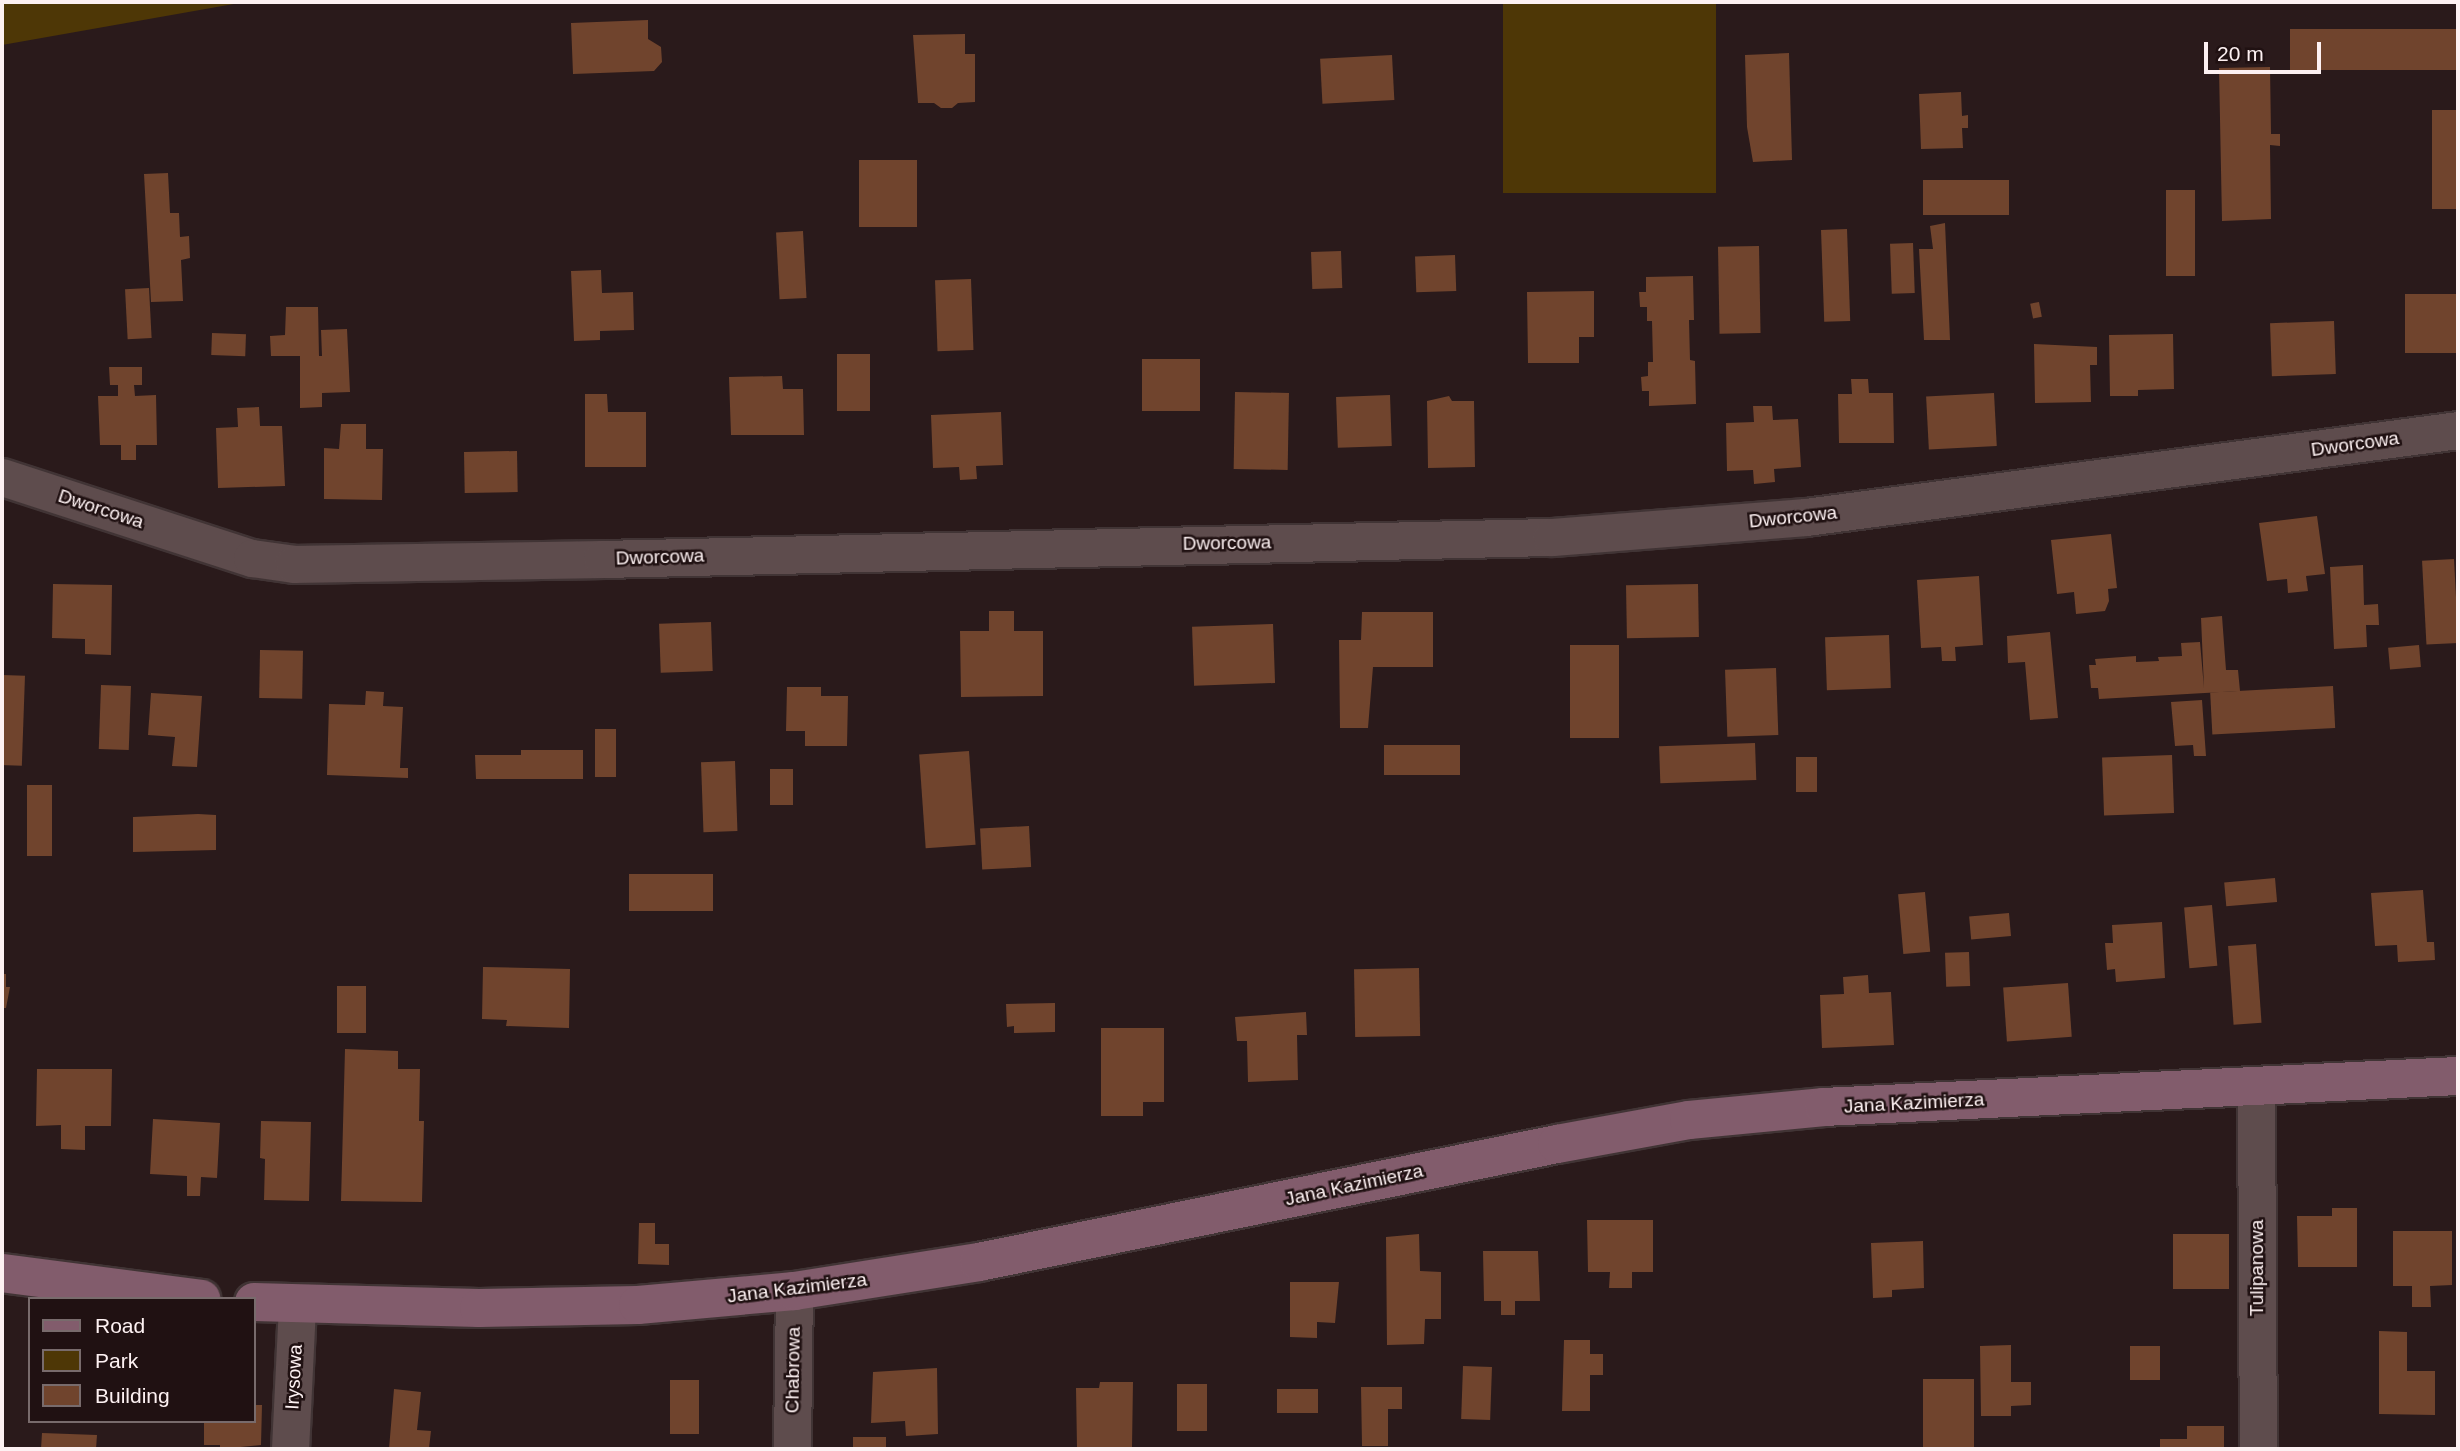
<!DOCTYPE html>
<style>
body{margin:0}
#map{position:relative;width:2460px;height:1451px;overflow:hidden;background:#2a1a1b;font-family:Arial,sans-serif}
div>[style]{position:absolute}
.green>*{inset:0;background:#4e3706;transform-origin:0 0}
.building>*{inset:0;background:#70442d;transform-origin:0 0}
.roads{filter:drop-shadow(2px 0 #413435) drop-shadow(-2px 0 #413435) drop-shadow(0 2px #413435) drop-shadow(0 -2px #413435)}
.minor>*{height:37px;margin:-18.5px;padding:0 18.5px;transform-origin:18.5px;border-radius:18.5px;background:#5e4c4d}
.secondary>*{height:38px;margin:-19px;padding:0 19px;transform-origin:19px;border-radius:19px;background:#825c6c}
span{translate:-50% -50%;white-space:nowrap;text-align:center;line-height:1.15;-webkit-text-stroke:5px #201112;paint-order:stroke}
.street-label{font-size:19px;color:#fdf1f2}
.frame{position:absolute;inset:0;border:4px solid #fdf1f2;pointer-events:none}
.legend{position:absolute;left:28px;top:1297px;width:228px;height:126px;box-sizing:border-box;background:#201112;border:2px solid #786b6c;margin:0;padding:9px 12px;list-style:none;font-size:21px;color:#fdf1f2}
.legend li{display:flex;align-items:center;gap:14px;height:35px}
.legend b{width:35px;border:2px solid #786b6c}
.scale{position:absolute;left:2204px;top:42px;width:117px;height:32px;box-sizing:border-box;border:4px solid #fdf1f2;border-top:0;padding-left:9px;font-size:21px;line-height:24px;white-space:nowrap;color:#fdf1f2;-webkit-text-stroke:5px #201112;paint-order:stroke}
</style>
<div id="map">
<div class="green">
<div style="clip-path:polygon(2px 2px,245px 2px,2px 45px)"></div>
<div style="left:1503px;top:2px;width:213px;height:191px"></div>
</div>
<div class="building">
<div style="clip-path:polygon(648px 20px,648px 39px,661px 47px,662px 62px,654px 71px,573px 74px,571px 23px)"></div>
<div style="left:2458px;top:29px;width:41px;height:168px;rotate:90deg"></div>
<div style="clip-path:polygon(965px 34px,965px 54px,975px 54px,975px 102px,958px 103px,952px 108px,941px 108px,934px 103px,918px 103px,913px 35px)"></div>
<div style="clip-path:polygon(1789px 53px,1792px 160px,1753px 162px,1747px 127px,1745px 55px)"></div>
<div style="left:1392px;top:55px;width:45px;height:72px;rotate:87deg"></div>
<div style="clip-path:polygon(2270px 67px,2271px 134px,2280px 134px,2280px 146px,2270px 145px,2271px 219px,2222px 221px,2219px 68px)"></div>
<div style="clip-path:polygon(1961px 92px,1962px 116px,1968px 115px,1968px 128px,1962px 128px,1963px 148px,1921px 149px,1919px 94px)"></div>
<div style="left:2458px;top:110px;width:99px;height:26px;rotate:90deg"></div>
<div style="left:859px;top:160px;width:58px;height:67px"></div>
<div style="clip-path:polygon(168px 173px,170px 213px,179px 213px,180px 237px,189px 236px,190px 258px,181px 260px,183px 301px,151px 302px,144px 174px)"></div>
<div style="left:1923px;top:180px;width:86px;height:35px"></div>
<div style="left:2166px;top:190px;width:29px;height:86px"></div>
<div style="clip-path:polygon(1945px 223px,1950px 340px,1924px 340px,1919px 249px,1933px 249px,1930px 226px)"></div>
<div style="left:1847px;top:229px;width:92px;height:26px;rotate:88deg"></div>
<div style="left:803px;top:231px;width:67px;height:27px;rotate:87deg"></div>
<div style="left:1913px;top:243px;width:50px;height:23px;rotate:88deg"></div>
<div style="left:1759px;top:246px;width:87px;height:41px;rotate:89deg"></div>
<div style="left:1341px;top:251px;width:37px;height:30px;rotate:88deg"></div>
<div style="left:1455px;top:255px;width:36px;height:40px;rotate:88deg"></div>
<div style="clip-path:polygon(601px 270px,602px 293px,633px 292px,634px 330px,600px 331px,600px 340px,574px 341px,571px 271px)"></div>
<div style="clip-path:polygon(1693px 276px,1694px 320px,1689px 320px,1690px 360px,1695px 361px,1696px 404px,1649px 406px,1649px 391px,1642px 391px,1641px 377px,1648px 376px,1648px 362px,1653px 362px,1652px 321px,1647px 321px,1647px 307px,1640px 307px,1639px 292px,1646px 292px,1646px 277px)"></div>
<div style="left:971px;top:279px;width:71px;height:36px;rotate:88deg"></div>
<div style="left:149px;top:288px;width:50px;height:24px;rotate:87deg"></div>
<div style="clip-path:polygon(1594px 291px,1594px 337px,1579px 337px,1579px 363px,1528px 363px,1527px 292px)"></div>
<div style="left:2458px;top:294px;width:59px;height:53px;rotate:90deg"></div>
<div style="left:2039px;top:302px;width:15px;height:9px;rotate:79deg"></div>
<div style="clip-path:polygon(286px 307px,318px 307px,319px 356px,322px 356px,321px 330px,347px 329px,350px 392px,322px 393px,322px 407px,300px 408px,300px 356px,271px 356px,270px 336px,285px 335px)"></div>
<div style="left:2334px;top:321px;width:53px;height:64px;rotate:88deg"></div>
<div style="left:212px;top:333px;width:34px;height:22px;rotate:2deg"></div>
<div style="clip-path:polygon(2173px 334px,2174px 389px,2138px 390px,2138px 396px,2110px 396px,2109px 335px)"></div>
<div style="clip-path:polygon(2034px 344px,2097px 347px,2097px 365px,2090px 365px,2091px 402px,2035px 403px)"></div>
<div style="left:837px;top:354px;width:33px;height:57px"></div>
<div style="left:1200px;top:359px;width:52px;height:58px;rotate:90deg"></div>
<div style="clip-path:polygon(109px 367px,142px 367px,142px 385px,134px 385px,135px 396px,156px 395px,157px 445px,136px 445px,136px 460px,121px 460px,121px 445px,100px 445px,98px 396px,118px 396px,118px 385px,110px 385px)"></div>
<div style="clip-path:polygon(782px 376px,783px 389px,803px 389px,804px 435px,731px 435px,729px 377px)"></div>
<div style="clip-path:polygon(1851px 379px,1868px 379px,1869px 393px,1893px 393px,1894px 443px,1839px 443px,1838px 394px,1852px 394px)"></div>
<div style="left:1235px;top:392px;width:54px;height:77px;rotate:1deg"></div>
<div style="left:1994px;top:393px;width:53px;height:68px;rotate:87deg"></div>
<div style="clip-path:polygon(585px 394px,607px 394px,608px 412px,646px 412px,646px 467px,585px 467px)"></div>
<div style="left:1390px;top:395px;width:51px;height:54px;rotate:88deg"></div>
<div style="clip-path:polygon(1449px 396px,1452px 401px,1474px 401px,1475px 467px,1428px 468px,1427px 401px)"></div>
<div style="clip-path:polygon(1753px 406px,1772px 406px,1773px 420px,1798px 419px,1801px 467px,1774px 469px,1775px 482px,1754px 484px,1753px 470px,1727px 471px,1726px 423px,1754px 422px)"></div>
<div style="clip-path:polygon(259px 407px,260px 426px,282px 426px,285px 486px,218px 488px,216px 428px,238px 427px,237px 408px)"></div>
<div style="clip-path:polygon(1001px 412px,1003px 465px,976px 466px,977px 479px,960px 480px,959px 467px,933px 468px,931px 415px)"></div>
<div style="clip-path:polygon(341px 424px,366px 424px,366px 449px,383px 449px,382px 500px,324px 499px,324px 448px,339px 449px)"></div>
<div style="left:517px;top:451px;width:41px;height:53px;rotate:89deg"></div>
<div style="clip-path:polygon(2317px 516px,2325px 574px,2306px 576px,2308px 591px,2288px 593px,2287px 579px,2267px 581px,2259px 523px)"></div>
<div style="clip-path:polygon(2111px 534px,2117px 588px,2108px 589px,2109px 601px,2105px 611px,2076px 614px,2074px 592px,2057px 594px,2051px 540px)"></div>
<div style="left:2454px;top:559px;width:84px;height:32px;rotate:87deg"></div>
<div style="clip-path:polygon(2363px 565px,2364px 605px,2378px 604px,2379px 625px,2366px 625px,2367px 647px,2334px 649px,2330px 567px)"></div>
<div style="clip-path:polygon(1979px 576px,1983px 645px,1955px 647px,1956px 661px,1942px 661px,1941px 647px,1921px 648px,1917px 580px)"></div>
<div style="clip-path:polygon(53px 584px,112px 585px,111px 655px,85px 654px,85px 639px,52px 638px)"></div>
<div style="left:1698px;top:584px;width:53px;height:72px;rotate:89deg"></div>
<div style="clip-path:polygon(989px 611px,1014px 611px,1014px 631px,1043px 631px,1043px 696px,961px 697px,960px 631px,989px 631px)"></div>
<div style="clip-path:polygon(1362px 612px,1433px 612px,1433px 667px,1373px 667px,1368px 728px,1340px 728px,1339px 640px,1361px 640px)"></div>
<div style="clip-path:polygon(2222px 616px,2226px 670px,2238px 670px,2240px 691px,2099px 699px,2098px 688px,2091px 688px,2089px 665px,2096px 665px,2095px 659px,2136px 656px,2136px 662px,2159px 661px,2158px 657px,2182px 656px,2181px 643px,2200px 642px,2204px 688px,2201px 618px)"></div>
<div style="left:711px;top:622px;width:49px;height:52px;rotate:88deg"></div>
<div style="left:1273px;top:624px;width:59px;height:81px;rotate:88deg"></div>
<div style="clip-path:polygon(2050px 632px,2058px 718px,2030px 720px,2025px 662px,2008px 663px,2007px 636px)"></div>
<div style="left:1889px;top:635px;width:53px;height:64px;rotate:88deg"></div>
<div style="left:1570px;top:645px;width:49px;height:93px"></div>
<div style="left:2419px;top:645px;width:22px;height:31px;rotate:85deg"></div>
<div style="left:260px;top:650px;width:43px;height:48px;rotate:1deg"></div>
<div style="left:1776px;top:668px;width:67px;height:51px;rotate:88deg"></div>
<div style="left:2px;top:675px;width:23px;height:90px;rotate:2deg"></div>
<div style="left:101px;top:685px;width:30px;height:64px;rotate:2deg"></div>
<div style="left:2333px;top:686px;width:42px;height:123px;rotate:87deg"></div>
<div style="clip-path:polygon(787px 687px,821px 687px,821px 696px,848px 696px,847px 746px,805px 746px,805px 731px,786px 731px)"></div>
<div style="clip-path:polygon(366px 691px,384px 692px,383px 706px,403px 707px,400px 768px,408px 768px,408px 778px,327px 775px,329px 704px,365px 705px)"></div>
<div style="clip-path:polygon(151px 693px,202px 696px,197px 767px,172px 766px,175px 737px,148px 735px)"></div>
<div style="clip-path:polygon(2202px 700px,2206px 756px,2194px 756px,2193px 745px,2175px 746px,2171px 702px)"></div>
<div style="left:595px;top:729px;width:21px;height:48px"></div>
<div style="left:1755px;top:743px;width:37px;height:96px;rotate:88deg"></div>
<div style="left:1460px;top:745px;width:30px;height:76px;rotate:90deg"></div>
<div style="clip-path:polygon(521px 750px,583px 750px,583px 779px,476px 779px,475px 755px,521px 755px)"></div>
<div style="left:969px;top:751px;width:94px;height:50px;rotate:86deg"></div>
<div style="left:2172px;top:755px;width:58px;height:70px;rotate:88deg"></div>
<div style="left:1796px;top:757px;width:21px;height:35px"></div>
<div style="left:735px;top:761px;width:70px;height:34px;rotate:88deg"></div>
<div style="left:770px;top:769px;width:23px;height:36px"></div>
<div style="left:27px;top:785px;width:25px;height:71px"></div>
<div style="clip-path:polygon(198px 814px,216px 815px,216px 850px,133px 852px,133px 817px)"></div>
<div style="left:1029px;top:826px;width:41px;height:49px;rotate:87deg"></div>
<div style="left:629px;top:874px;width:84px;height:37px"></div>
<div style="left:2275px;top:878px;width:24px;height:51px;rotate:85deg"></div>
<div style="clip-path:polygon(2423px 890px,2427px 942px,2434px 942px,2435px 960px,2398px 962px,2397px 945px,2375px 946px,2371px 893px)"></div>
<div style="left:1925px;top:892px;width:60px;height:27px;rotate:85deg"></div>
<div style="left:2212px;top:905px;width:61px;height:28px;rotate:85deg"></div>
<div style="left:2009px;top:913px;width:23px;height:40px;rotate:85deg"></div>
<div style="clip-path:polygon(2162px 922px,2165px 978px,2116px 982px,2115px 969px,2107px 970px,2105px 943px,2113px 943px,2112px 925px)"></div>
<div style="left:2256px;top:944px;width:79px;height:28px;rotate:86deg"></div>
<div style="left:1969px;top:952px;width:34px;height:24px;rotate:88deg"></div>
<div style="clip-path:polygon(483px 967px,570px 969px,569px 1028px,506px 1026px,507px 1020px,482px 1019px)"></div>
<div style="left:1419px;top:968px;width:68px;height:65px;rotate:89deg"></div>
<div style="clip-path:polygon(2px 974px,6px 974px,6px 987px,10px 987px,6px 1008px,2px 1008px)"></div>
<div style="clip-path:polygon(1868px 975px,1869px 993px,1891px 992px,1894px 1045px,1822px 1048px,1820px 995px,1844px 994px,1843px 977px)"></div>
<div style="left:2068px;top:983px;width:54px;height:65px;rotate:86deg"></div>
<div style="left:337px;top:986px;width:29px;height:47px"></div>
<div style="clip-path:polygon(1055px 1003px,1055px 1032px,1014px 1033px,1014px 1026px,1007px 1027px,1006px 1004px)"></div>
<div style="clip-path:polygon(1306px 1012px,1307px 1035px,1297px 1035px,1298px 1080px,1248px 1082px,1247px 1041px,1237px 1041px,1235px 1017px)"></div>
<div style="clip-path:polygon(1101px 1028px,1164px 1028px,1164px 1102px,1143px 1102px,1143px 1116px,1101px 1116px)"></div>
<div style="clip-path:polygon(345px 1049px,398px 1051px,398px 1069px,420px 1069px,419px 1121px,424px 1121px,422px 1202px,341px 1201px)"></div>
<div style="clip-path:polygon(37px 1069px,112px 1069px,111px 1126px,85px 1126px,85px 1150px,61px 1149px,61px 1125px,36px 1126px)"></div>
<div style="clip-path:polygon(153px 1119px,220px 1123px,217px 1178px,201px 1177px,200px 1196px,187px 1196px,187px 1176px,150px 1174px)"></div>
<div style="clip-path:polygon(261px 1121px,311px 1122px,309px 1201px,264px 1200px,265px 1159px,260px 1158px)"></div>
<div style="clip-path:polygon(2332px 1208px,2357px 1208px,2357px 1267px,2298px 1267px,2297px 1216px,2332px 1216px)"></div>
<div style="clip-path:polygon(1587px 1220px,1653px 1220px,1653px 1272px,1632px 1272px,1632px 1288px,1609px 1288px,1610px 1272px,1588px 1272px)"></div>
<div style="clip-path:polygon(639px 1223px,655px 1223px,655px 1244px,669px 1244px,669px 1265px,638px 1264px)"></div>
<div style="clip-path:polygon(2393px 1231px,2452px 1231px,2452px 1285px,2430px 1286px,2431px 1307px,2412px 1307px,2412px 1286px,2393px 1286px)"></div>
<div style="clip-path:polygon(1419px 1234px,1420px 1271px,1441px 1272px,1441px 1319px,1425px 1319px,1424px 1344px,1387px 1345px,1386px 1237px)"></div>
<div style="left:2229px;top:1234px;width:55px;height:56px;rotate:90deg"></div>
<div style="clip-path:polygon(1923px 1241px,1924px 1288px,1892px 1290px,1892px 1297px,1873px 1298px,1871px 1243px)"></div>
<div style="clip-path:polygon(1483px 1251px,1538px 1251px,1540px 1301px,1515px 1301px,1515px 1315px,1501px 1315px,1501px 1301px,1484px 1301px)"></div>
<div style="clip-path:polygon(1290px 1282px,1339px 1282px,1335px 1323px,1317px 1322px,1317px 1338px,1290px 1337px)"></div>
<div style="clip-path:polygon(2379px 1331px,2407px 1332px,2407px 1371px,2435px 1371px,2435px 1415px,2379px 1414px)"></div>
<div style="clip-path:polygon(1564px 1340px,1590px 1340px,1590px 1354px,1603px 1354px,1603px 1375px,1590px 1375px,1590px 1411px,1562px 1411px)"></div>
<div style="clip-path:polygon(2011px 1345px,2011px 1382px,2031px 1382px,2031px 1405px,2011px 1406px,2011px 1416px,1981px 1416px,1980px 1346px)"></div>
<div style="left:2160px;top:1346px;width:34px;height:30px;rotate:90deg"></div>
<div style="left:1463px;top:1366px;width:29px;height:53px;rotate:2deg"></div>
<div style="clip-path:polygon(937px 1368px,938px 1434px,906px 1436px,905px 1421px,871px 1423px,873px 1372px)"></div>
<div style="left:1923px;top:1379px;width:51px;height:70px"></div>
<div style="left:670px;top:1380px;width:29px;height:54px"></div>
<div style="clip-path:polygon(1100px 1382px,1133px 1382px,1132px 1447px,1129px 1449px,1077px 1448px,1076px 1388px,1099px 1388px)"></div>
<div style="left:1207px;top:1384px;width:47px;height:30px;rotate:90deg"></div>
<div style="clip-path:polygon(1361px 1387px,1402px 1387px,1402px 1409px,1388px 1409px,1388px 1446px,1362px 1446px)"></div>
<div style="clip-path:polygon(394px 1389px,421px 1392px,417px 1430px,431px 1431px,429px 1448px,389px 1449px)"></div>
<div style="left:1318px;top:1389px;width:24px;height:41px;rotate:90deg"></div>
<div style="clip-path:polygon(254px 1405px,262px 1405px,261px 1445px,220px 1449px,220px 1445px,204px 1445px,204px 1421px,254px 1421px)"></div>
<div style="clip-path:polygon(2187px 1426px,2224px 1426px,2224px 1449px,2160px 1449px,2160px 1439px,2187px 1439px)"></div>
<div style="clip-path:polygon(42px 1433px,97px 1435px,96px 1449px,41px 1449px)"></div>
<div style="left:886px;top:1437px;width:12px;height:33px;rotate:90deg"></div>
</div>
<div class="roads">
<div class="minor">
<div style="left:2px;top:477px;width:263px;rotate:18deg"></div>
<div style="left:252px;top:558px;width:42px;rotate:8.1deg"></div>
<div style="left:294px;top:564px;width:308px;rotate:-0.9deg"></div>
<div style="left:602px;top:559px;width:950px;rotate:-1.33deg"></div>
<div style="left:1552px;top:537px;width:255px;rotate:-4.5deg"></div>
<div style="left:1806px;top:517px;width:658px;rotate:-7.6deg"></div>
<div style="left:2256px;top:1087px;width:362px;rotate:89.7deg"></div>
<div style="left:290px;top:1449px;width:145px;rotate:-87.2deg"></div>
<div style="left:792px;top:1449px;width:158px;rotate:-89.3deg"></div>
</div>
<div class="secondary">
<div style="left:2px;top:1273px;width:201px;rotate:7.4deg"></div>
<div style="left:254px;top:1302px;width:225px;rotate:1.5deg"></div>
<div style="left:479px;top:1308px;width:159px;rotate:-1.1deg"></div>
<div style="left:638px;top:1305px;width:157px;rotate:-5.1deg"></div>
<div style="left:794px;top:1291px;width:187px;rotate:-8.9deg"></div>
<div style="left:979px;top:1262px;width:590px;rotate:-11.54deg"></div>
<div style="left:1557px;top:1144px;width:134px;rotate:-10.3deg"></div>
<div style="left:1689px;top:1120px;width:136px;rotate:-5.5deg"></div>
<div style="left:1824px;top:1107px;width:635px;rotate:-2.8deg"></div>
</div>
</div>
<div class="street-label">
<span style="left:2355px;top:444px;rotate:-8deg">Dworcowa</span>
<span style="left:101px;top:509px;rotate:18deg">Dworcowa</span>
<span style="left:1793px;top:517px;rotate:-6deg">Dworcowa</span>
<span style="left:1227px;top:543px;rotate:-1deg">Dworcowa</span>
<span style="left:660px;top:557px;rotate:-2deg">Dworcowa</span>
<span style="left:1914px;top:1103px;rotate:-3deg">Jana Kazimierza</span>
<span style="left:1354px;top:1185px;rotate:-12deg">Jana Kazimierza</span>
<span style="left:2257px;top:1268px;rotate:-90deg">Tulipanowa</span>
<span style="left:797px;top:1288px;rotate:-7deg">Jana Kazimierza</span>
<span style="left:793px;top:1370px;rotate:-89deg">Chabrowa</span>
<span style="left:294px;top:1377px;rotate:-87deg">Irysowa</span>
</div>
<div class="frame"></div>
<ul class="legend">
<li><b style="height:9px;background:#825c6c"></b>Road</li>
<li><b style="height:19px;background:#4e3706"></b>Park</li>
<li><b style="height:19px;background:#70442d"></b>Building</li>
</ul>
<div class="scale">20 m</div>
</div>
